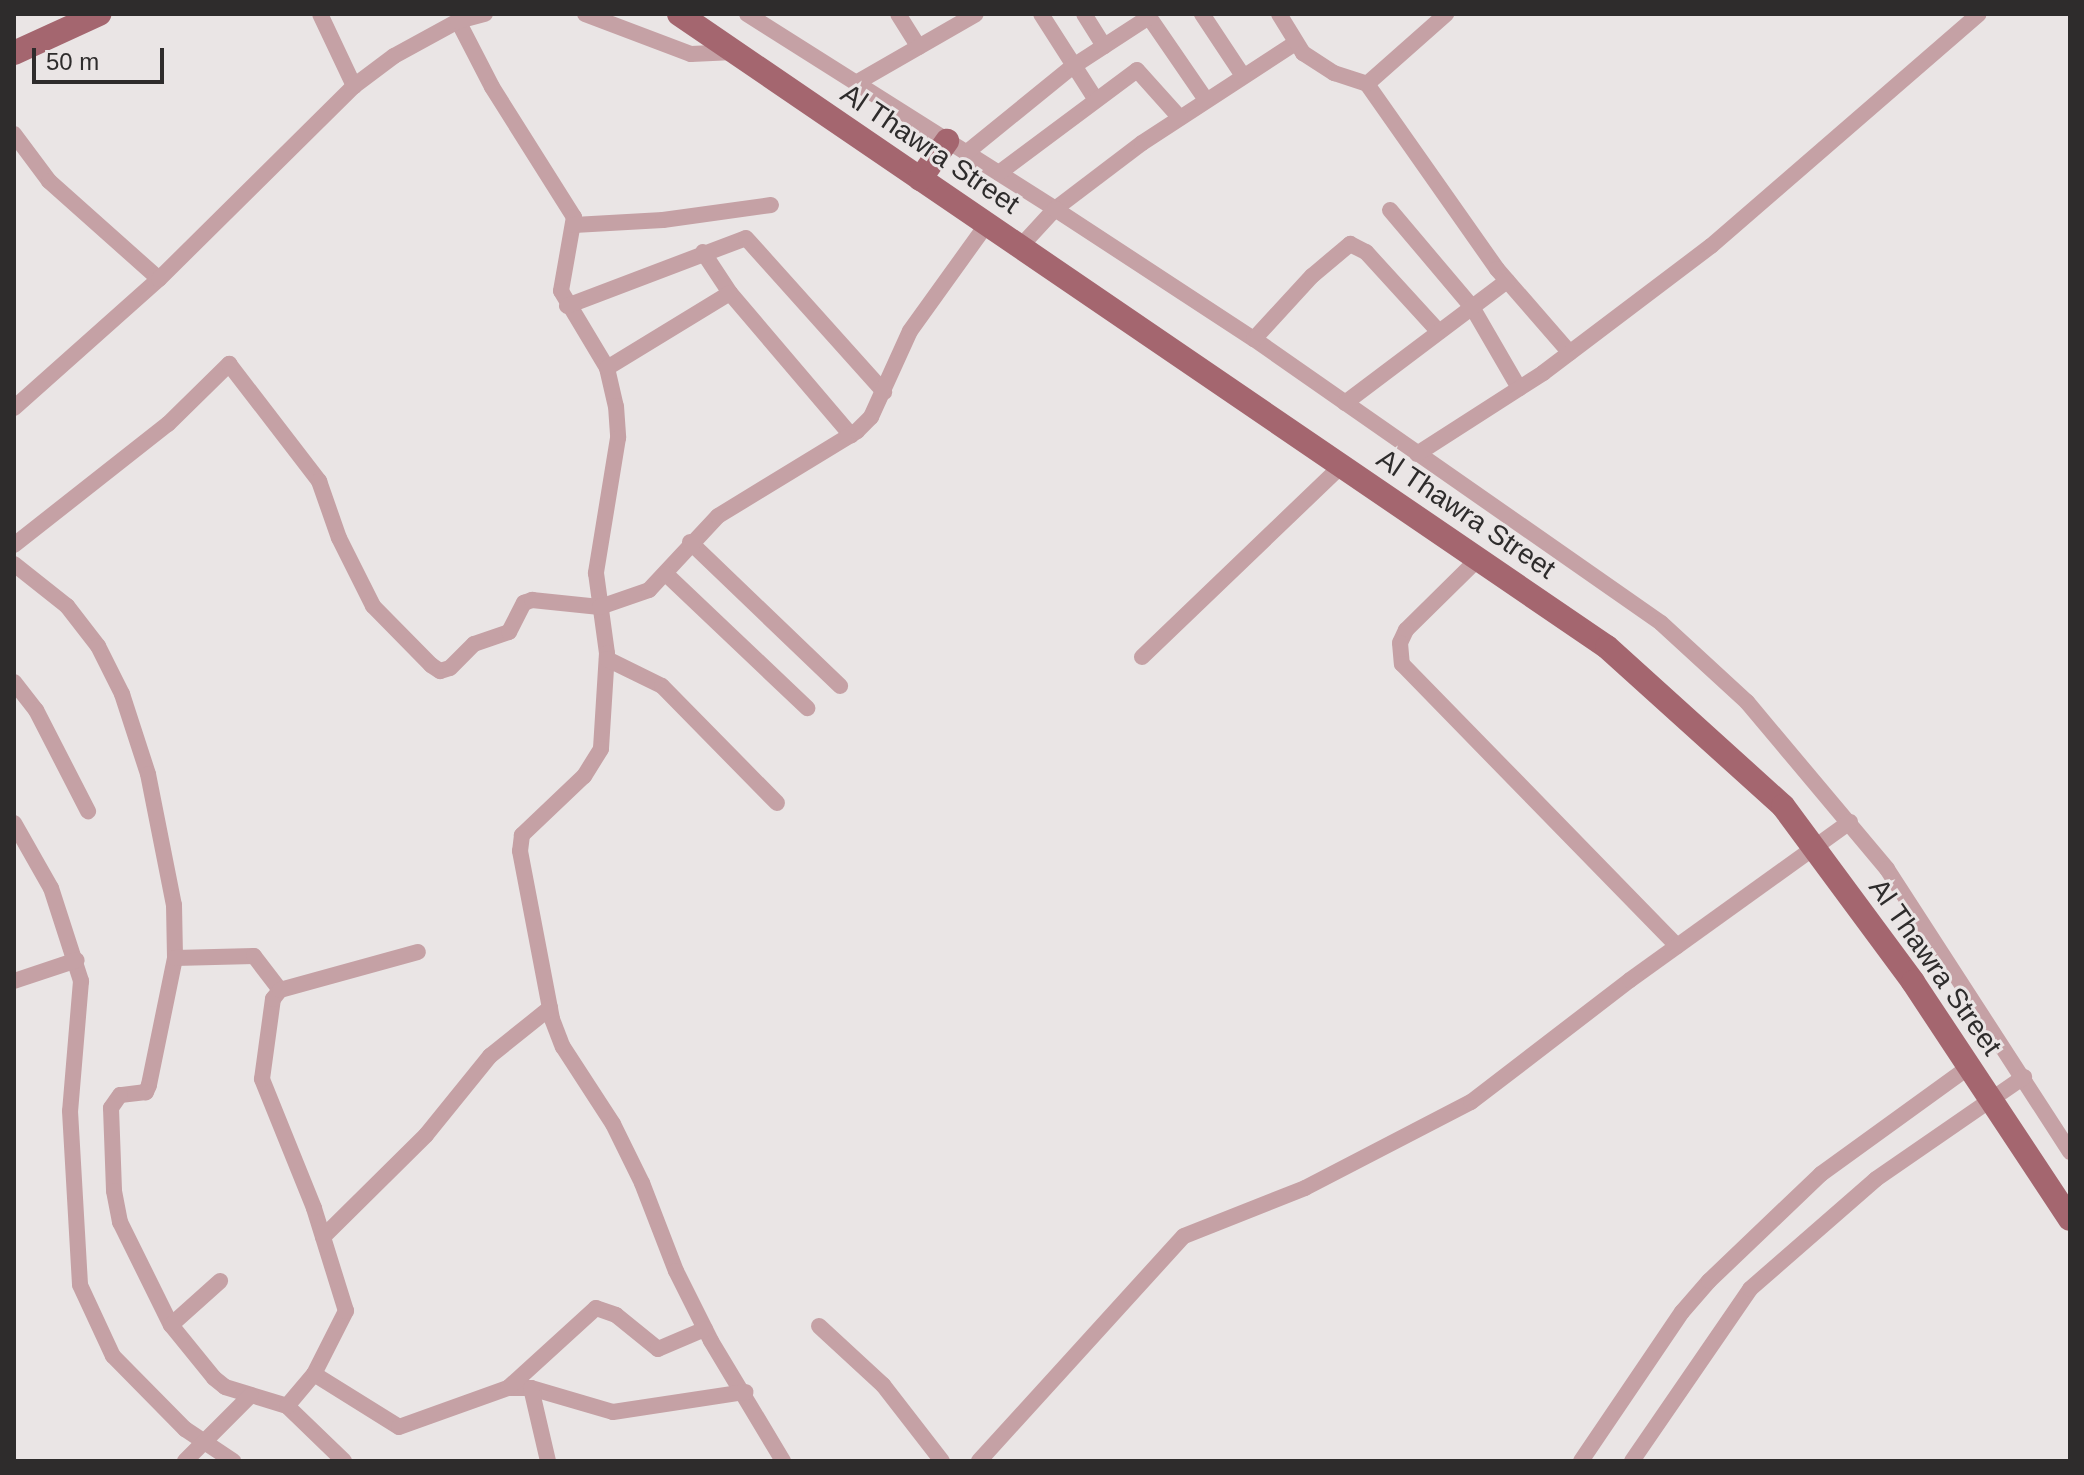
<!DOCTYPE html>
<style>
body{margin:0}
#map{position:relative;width:2084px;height:1475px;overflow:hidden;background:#eae5e5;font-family:Arial,sans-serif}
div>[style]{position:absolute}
.minor>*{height:16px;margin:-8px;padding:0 8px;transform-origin:8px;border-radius:8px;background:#c5a1a5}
.primary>*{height:24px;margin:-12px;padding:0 12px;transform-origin:12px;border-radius:12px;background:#a4666f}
span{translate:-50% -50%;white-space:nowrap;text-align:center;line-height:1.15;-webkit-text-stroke:6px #eae5e5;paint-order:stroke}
.street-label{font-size:28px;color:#2e2c2c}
.frame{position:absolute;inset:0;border:16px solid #2e2c2c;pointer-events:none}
.scale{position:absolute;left:32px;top:48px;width:132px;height:36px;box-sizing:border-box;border:4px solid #2e2c2c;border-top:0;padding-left:10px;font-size:24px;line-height:28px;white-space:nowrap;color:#2e2c2c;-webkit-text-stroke:6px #eae5e5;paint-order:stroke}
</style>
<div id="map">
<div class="minor">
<div style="left:320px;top:14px;width:80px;rotate:64.7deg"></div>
<div style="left:585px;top:14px;width:113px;rotate:20.7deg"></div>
<div style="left:691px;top:54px;width:43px;rotate:-2.7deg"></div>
<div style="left:747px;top:14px;width:365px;rotate:32.3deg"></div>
<div style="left:1055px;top:209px;width:109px;rotate:-37.2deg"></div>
<div style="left:1142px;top:143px;width:181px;rotate:-33.1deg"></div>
<div style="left:898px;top:14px;width:39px;rotate:58deg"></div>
<div style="left:1041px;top:14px;width:102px;rotate:57.4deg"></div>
<div style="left:1084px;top:14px;width:38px;rotate:58deg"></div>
<div style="left:1147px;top:14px;width:104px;rotate:55.5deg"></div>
<div style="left:1202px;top:14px;width:74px;rotate:56.5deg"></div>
<div style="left:1279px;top:14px;width:46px;rotate:58.4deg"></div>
<div style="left:1303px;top:53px;width:37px;rotate:33deg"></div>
<div style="left:1334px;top:73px;width:35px;rotate:18deg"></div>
<div style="left:1367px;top:84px;width:226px;rotate:54.9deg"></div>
<div style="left:1497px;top:269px;width:111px;rotate:49deg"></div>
<div style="left:458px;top:21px;width:74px;rotate:62.7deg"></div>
<div style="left:492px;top:87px;width:154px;rotate:57.8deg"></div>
<div style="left:574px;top:217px;width:75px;rotate:100deg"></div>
<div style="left:561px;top:291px;width:90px;rotate:59.1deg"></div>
<div style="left:607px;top:368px;width:39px;rotate:77deg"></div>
<div style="left:616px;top:406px;width:32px;rotate:86deg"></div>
<div style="left:618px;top:438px;width:137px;rotate:99.3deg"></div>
<div style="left:596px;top:573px;width:81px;rotate:82.2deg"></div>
<div style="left:607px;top:653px;width:96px;rotate:93.6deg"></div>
<div style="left:601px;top:749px;width:32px;rotate:122deg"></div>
<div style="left:584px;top:776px;width:86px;rotate:136.4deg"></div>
<div style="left:522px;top:835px;width:16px;rotate:97deg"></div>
<div style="left:520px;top:851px;width:171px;rotate:79.2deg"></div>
<div style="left:552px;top:1019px;width:30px;rotate:69deg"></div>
<div style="left:563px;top:1047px;width:92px;rotate:57deg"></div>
<div style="left:613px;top:1124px;width:66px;rotate:63.8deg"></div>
<div style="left:642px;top:1183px;width:94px;rotate:68.9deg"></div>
<div style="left:676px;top:1271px;width:78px;rotate:63.4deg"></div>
<div style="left:711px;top:1341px;width:140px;rotate:59deg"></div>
<div style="left:856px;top:83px;width:138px;rotate:-29.9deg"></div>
<div style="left:1367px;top:84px;width:106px;rotate:-41.5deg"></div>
<div style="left:14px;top:134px;width:59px;rotate:53.3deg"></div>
<div style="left:49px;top:181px;width:147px;rotate:41.7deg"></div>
<div style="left:966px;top:153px;width:136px;rotate:-39.1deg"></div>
<div style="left:1072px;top:67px;width:92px;rotate:-33deg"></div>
<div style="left:999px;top:173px;width:172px;rotate:-36.7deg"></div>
<div style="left:1137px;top:70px;width:64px;rotate:48.1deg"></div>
<div style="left:1390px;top:210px;width:127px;rotate:49.8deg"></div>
<div style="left:1472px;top:307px;width:94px;rotate:59.9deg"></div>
<div style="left:574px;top:225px;width:89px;rotate:-3.2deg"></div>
<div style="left:663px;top:220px;width:109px;rotate:-7.9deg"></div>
<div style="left:1020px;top:247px;width:52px;rotate:-47.4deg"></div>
<div style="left:1055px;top:209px;width:238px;rotate:33.2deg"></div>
<div style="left:1254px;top:339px;width:496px;rotate:34.9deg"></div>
<div style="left:1661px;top:623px;width:117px;rotate:42.6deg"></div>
<div style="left:1747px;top:702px;width:218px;rotate:50deg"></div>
<div style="left:1887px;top:869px;width:337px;rotate:57.1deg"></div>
<div style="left:703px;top:252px;width:49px;rotate:56.6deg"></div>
<div style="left:730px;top:293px;width:187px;rotate:49.6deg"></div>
<div style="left:567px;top:306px;width:191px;rotate:-20.8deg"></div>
<div style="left:746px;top:238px;width:207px;rotate:48.1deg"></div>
<div style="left:1254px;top:339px;width:86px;rotate:-47.4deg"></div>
<div style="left:1312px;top:276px;width:50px;rotate:-40.1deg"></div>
<div style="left:1350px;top:244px;width:18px;rotate:27deg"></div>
<div style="left:1366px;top:252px;width:108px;rotate:47.6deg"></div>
<div style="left:607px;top:368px;width:144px;rotate:-31.4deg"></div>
<div style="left:1345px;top:403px;width:203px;rotate:-37deg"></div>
<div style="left:14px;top:408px;width:194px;rotate:-41.7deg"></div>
<div style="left:159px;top:279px;width:274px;rotate:-44.7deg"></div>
<div style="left:354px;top:86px;width:50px;rotate:-36.9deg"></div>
<div style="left:394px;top:56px;width:73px;rotate:-28.7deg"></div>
<div style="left:458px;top:21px;width:28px;rotate:-15deg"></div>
<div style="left:1417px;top:454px;width:150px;rotate:-32.7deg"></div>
<div style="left:1543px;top:373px;width:211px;rotate:-37.1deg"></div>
<div style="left:1711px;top:246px;width:354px;rotate:-40.9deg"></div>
<div style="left:690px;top:542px;width:208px;rotate:43.8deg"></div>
<div style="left:14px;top:545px;width:196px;rotate:-38.2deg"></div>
<div style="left:168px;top:424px;width:86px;rotate:-44.5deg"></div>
<div style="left:229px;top:364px;width:148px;rotate:52.4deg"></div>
<div style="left:319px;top:481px;width:60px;rotate:70.7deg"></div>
<div style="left:339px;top:538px;width:76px;rotate:63.4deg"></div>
<div style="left:373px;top:606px;width:83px;rotate:45.5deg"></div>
<div style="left:431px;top:665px;width:11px;rotate:34deg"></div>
<div style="left:440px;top:671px;width:10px;rotate:-17deg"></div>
<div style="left:450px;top:668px;width:34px;rotate:-45deg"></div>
<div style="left:474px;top:644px;width:37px;rotate:-19deg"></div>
<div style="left:509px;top:632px;width:33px;rotate:-63deg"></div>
<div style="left:524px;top:603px;width:9px;rotate:-21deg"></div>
<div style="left:532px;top:600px;width:68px;rotate:5.9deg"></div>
<div style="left:600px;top:607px;width:52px;rotate:-19.1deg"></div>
<div style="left:649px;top:590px;width:101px;rotate:-47deg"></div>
<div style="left:718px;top:516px;width:163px;rotate:-31.4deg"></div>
<div style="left:857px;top:431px;width:20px;rotate:-45deg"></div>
<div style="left:871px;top:417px;width:94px;rotate:-65.6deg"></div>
<div style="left:910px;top:331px;width:132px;rotate:-54.3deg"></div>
<div style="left:1478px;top:559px;width:101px;rotate:135.4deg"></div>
<div style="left:1406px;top:630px;width:14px;rotate:115deg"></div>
<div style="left:1400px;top:643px;width:21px;rotate:85deg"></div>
<div style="left:1402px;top:664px;width:394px;rotate:45.7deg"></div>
<div style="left:14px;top:564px;width:68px;rotate:38.4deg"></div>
<div style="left:67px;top:606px;width:51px;rotate:52.2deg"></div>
<div style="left:98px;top:646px;width:54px;rotate:63.4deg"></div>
<div style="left:122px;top:694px;width:84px;rotate:72deg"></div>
<div style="left:148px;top:774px;width:134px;rotate:78.8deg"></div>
<div style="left:174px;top:905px;width:53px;rotate:88.9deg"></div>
<div style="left:175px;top:958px;width:130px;rotate:101.6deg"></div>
<div style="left:149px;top:1085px;width:8px;rotate:113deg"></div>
<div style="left:146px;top:1092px;width:26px;rotate:173deg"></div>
<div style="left:120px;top:1095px;width:16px;rotate:125deg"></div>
<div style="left:111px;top:1108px;width:83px;rotate:87.9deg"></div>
<div style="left:114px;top:1191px;width:32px;rotate:79deg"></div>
<div style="left:120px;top:1222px;width:115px;rotate:63.7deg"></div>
<div style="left:171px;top:1325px;width:68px;rotate:50.9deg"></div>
<div style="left:214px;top:1378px;width:14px;rotate:39deg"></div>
<div style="left:225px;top:1387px;width:65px;rotate:17deg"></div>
<div style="left:287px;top:1406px;width:79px;rotate:44deg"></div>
<div style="left:666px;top:574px;width:195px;rotate:43.5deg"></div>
<div style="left:1142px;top:657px;width:276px;rotate:-43.8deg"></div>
<div style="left:607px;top:659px;width:61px;rotate:26.1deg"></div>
<div style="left:662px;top:686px;width:164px;rotate:45.5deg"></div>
<div style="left:14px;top:682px;width:36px;rotate:52deg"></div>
<div style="left:36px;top:710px;width:114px;rotate:62.8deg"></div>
<div style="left:14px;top:823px;width:75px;rotate:60.4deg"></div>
<div style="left:51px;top:888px;width:98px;rotate:72.1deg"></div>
<div style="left:81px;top:981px;width:130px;rotate:94.8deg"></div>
<div style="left:70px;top:1111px;width:174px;rotate:86.7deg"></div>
<div style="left:80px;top:1285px;width:78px;rotate:65.1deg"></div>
<div style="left:113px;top:1356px;width:103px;rotate:45.4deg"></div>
<div style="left:185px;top:1429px;width:58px;rotate:33.7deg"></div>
<div style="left:175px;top:958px;width:79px;rotate:-1.5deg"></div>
<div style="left:254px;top:956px;width:43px;rotate:52.6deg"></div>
<div style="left:14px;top:981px;width:66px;rotate:-18.4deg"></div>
<div style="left:323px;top:1237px;width:145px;rotate:-44.7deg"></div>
<div style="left:426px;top:1135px;width:102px;rotate:-51deg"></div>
<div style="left:490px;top:1056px;width:77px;rotate:-38.7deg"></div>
<div style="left:171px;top:1325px;width:66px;rotate:-41.9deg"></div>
<div style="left:819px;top:1326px;width:87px;rotate:42.7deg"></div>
<div style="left:883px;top:1385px;width:96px;rotate:52.2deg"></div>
<div style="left:314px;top:1374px;width:100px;rotate:31.9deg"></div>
<div style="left:399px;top:1427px;width:116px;rotate:-19.7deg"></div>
<div style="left:508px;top:1388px;width:23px"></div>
<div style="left:531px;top:1388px;width:85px;rotate:16.3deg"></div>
<div style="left:613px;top:1412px;width:134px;rotate:-8.6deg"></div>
<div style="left:508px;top:1388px;width:119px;rotate:-42.3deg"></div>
<div style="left:596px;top:1308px;width:21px;rotate:19deg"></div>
<div style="left:616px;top:1315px;width:54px;rotate:39deg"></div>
<div style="left:658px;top:1349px;width:51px;rotate:-23.1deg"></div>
<div style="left:531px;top:1388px;width:75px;rotate:76.9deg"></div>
<div style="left:287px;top:1406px;width:42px;rotate:-49.8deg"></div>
<div style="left:314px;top:1374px;width:71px;rotate:-63.1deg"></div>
<div style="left:346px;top:1311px;width:108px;rotate:-107.3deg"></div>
<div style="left:314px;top:1208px;width:139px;rotate:-112deg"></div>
<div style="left:262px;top:1079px;width:81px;rotate:-82.2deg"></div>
<div style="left:273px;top:999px;width:11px;rotate:-52deg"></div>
<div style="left:280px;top:990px;width:143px;rotate:-15.4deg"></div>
<div style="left:185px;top:1461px;width:93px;rotate:-45deg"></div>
<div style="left:979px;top:1461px;width:304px;rotate:-47.7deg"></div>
<div style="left:1184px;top:1236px;width:130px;rotate:-21.6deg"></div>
<div style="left:1305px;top:1188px;width:187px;rotate:-27.4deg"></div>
<div style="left:1471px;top:1102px;width:200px;rotate:-37.5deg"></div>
<div style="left:1630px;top:980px;width:271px;rotate:-35.7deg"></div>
<div style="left:1581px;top:1461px;width:180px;rotate:-55.9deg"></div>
<div style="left:1682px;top:1312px;width:41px;rotate:-48.9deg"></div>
<div style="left:1709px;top:1281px;width:155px;rotate:-43.7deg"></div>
<div style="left:1821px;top:1174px;width:183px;rotate:-35.9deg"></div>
<div style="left:1632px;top:1461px;width:209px;rotate:-55.5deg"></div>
<div style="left:1750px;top:1289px;width:167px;rotate:-41.1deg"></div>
<div style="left:1876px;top:1179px;width:180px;rotate:-34.6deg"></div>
</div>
<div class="primary">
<div style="left:679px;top:14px;width:1123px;rotate:34.3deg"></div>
<div style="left:1607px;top:647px;width:237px;rotate:42.1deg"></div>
<div style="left:1783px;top:806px;width:219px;rotate:53.5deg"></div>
<div style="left:1913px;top:982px;width:284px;rotate:56.5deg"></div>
<div style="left:14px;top:53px;width:94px;rotate:-24.6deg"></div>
<div style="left:920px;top:179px;width:47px;rotate:-54.6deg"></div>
</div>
<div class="street-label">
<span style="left:930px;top:149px;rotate:34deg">Al Thawra Street</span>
<span style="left:1466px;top:514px;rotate:34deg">Al Thawra Street</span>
<span style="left:1935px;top:967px;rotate:55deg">Al Thawra Street</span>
</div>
<div class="frame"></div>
<div class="scale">50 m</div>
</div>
